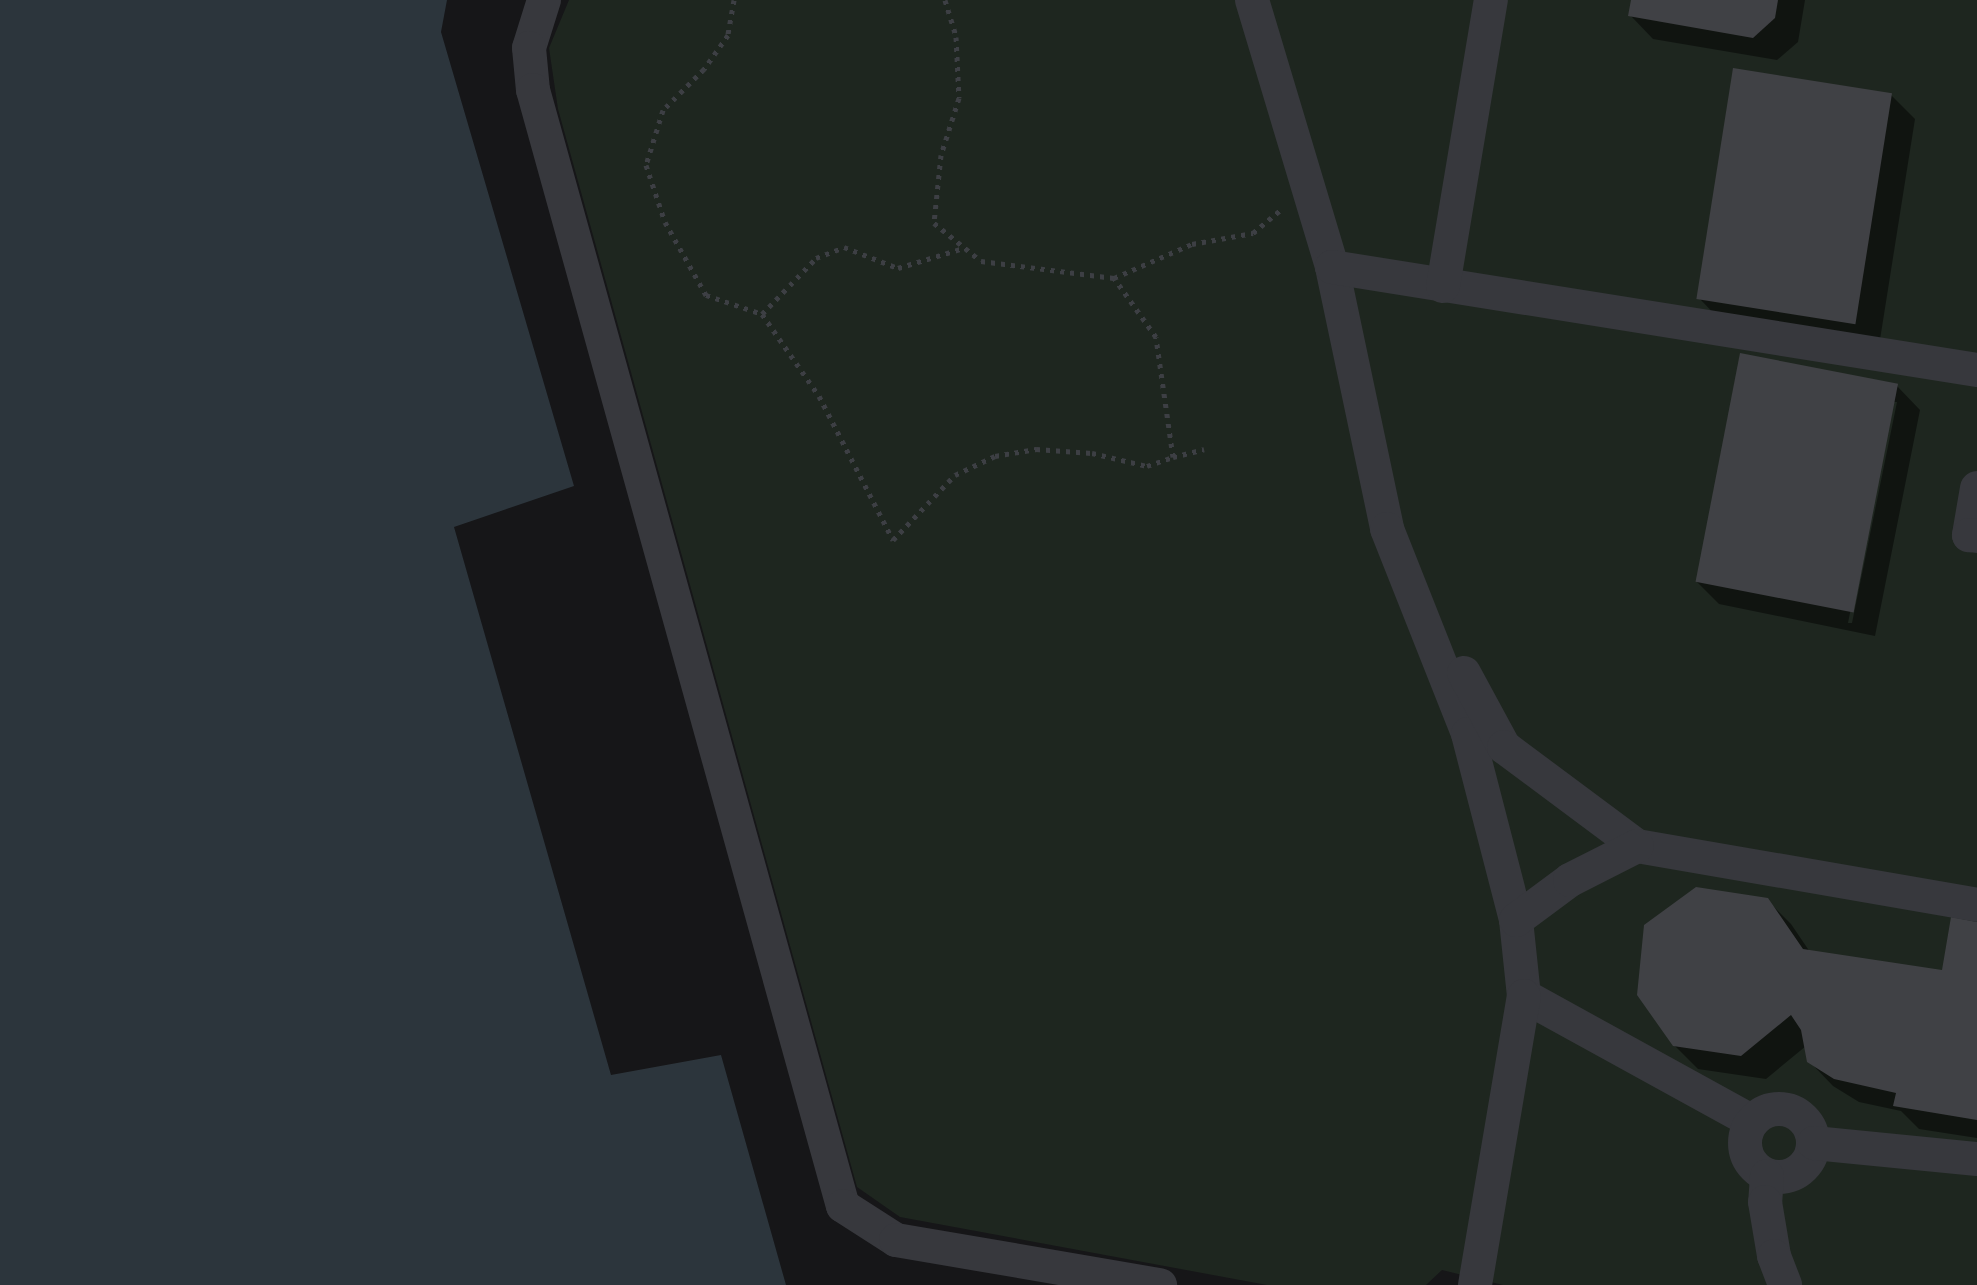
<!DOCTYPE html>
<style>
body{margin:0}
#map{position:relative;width:1977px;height:1285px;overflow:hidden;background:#161618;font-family:"Sofia Sans Condensed",sans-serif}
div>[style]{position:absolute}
.green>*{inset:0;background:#1e261f}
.water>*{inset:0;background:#2c353c}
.shadow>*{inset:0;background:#0007}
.building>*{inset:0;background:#404145;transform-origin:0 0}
.path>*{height:5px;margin-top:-2.5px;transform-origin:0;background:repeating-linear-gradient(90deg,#3d3f44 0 4px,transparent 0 10px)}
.minor>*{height:34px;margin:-17px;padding:0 17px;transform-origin:17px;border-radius:17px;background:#37383d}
.minor>.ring{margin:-17px;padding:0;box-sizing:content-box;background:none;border:34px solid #37383d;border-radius:50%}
span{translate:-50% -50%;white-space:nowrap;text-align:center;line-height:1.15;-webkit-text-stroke:6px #111113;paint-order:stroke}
</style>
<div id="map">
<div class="green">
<div style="clip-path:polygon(569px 0,1977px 0,1977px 1285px,1503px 1285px,1442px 1270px,1426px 1285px,1267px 1285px,900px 1217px,857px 1187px,558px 109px,549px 48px)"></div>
</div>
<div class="water">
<div style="clip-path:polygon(0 0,447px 0,441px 32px,574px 486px,454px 527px,611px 1075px,721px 1055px,786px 1285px,0 1285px)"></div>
</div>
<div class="shadow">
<div style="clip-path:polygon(1633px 0,1805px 0,1798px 42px,1777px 60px,1653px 39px,1630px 15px)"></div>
<div style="clip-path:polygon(1891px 95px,1915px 119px,1879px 346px,1722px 322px,1699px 298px)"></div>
<div style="clip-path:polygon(evenodd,1897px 386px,1920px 410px,1875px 636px,1719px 604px,1696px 581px,1897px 386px,1892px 402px,1897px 402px,1852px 623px,1848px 623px,1892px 402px)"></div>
<div style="clip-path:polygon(1767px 900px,1791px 924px,1810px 952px,1943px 972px,1977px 924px,1977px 1138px,1919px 1129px,1901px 1111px,1859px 1102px,1833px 1086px,1809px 1061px,1806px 1046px,1766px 1079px,1698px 1069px,1674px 1045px)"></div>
</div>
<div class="building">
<div style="clip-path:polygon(1631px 0,1778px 0,1775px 18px,1753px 38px,1628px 16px)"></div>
<div style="left:1733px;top:68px;width:161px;height:234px;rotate:9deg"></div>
<div style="left:1740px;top:353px;width:161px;height:233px;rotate:11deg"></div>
<div style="clip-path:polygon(1696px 887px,1768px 898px,1803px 949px,1942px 970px,1951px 917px,1977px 922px,1977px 1120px,1893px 1106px,1896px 1093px,1834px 1079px,1807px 1062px,1801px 1030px,1791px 1015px,1741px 1056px,1673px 1046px,1637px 995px,1644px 925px)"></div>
</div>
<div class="path">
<div style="left:734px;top:0;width:36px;rotate:100deg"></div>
<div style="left:728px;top:35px;width:42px;rotate:125.2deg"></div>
<div style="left:704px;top:69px;width:58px;rotate:135deg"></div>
<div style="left:663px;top:110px;width:58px;rotate:107.2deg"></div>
<div style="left:646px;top:165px;width:60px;rotate:71.6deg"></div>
<div style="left:665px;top:222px;width:84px;rotate:60.7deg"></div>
<div style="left:706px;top:295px;width:59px;rotate:18.7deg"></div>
<div style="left:762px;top:314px;width:100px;rotate:55.2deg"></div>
<div style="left:819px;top:396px;width:162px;rotate:62.8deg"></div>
<div style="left:893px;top:540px;width:90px;rotate:-46.4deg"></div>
<div style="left:955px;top:475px;width:44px;rotate:-25.4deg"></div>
<div style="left:995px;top:456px;width:42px;rotate:-9.7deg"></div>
<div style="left:1036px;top:449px;width:56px;rotate:4.1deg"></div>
<div style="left:1092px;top:453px;width:57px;rotate:13.3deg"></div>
<div style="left:1147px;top:466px;width:28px;rotate:-19deg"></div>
<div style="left:1173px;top:457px;width:121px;rotate:-98.1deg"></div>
<div style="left:1156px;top:337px;width:72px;rotate:-125.4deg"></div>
<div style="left:945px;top:0;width:39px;rotate:73deg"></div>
<div style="left:956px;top:37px;width:61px;rotate:87.2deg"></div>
<div style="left:959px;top:98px;width:60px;rotate:107.5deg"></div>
<div style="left:941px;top:155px;width:68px;rotate:95.9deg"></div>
<div style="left:934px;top:223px;width:60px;rotate:39deg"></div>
<div style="left:981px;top:261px;width:134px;rotate:7.3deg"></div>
<div style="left:1114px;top:278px;width:85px;rotate:-23.6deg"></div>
<div style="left:1192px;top:244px;width:62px;rotate:-10.2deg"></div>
<div style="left:1253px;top:233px;width:38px;rotate:-40deg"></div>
<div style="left:762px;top:314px;width:78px;rotate:-46deg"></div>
<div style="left:816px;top:258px;width:30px;rotate:-21deg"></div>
<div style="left:844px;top:247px;width:58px;rotate:21.3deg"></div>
<div style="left:898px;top:268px;width:69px;rotate:-16.9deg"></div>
<div style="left:1173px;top:457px;width:32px;rotate:-14deg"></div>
</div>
<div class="minor">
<div style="left:544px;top:0;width:50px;rotate:107.4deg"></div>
<div style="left:529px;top:48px;width:42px;rotate:84.6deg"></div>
<div style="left:533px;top:90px;width:1158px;rotate:74.48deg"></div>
<div style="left:843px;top:1206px;width:63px;rotate:32.7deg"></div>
<div style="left:896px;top:1240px;width:268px;rotate:9.7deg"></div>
<div style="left:1252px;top:0;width:279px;rotate:73.3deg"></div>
<div style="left:1332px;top:267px;width:268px;rotate:78.1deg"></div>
<div style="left:1387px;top:529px;width:220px;rotate:68.4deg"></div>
<div style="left:1468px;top:734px;width:192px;rotate:75.5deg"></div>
<div style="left:1516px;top:920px;width:76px;rotate:84deg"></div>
<div style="left:1524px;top:996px;width:259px;rotate:28.8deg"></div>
<div style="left:1332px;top:267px;width:653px;rotate:9.07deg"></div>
<div style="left:1443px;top:286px;width:290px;rotate:-80.5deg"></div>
<div style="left:1977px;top:488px;width:48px;rotate:99.7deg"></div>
<div style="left:1969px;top:535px;width:8px;rotate:7deg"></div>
<div style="left:1464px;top:673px;width:84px;rotate:61.6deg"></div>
<div style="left:1504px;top:747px;width:166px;rotate:36.7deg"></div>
<div style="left:1637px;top:846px;width:345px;rotate:9.8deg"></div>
<div style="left:1516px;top:920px;width:67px;rotate:-36.5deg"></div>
<div style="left:1570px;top:880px;width:75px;rotate:-26.9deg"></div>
<div class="ring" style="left:1745px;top:1109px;width:34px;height:34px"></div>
<div style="left:1814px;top:1143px;width:164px;rotate:5.6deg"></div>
<div style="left:1767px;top:1176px;width:26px;rotate:94deg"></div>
<div style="left:1765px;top:1202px;width:55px;rotate:80.5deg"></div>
<div style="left:1774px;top:1256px;width:31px;rotate:69deg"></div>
<div style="left:1475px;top:1285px;width:293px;rotate:-80.4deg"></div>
</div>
</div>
